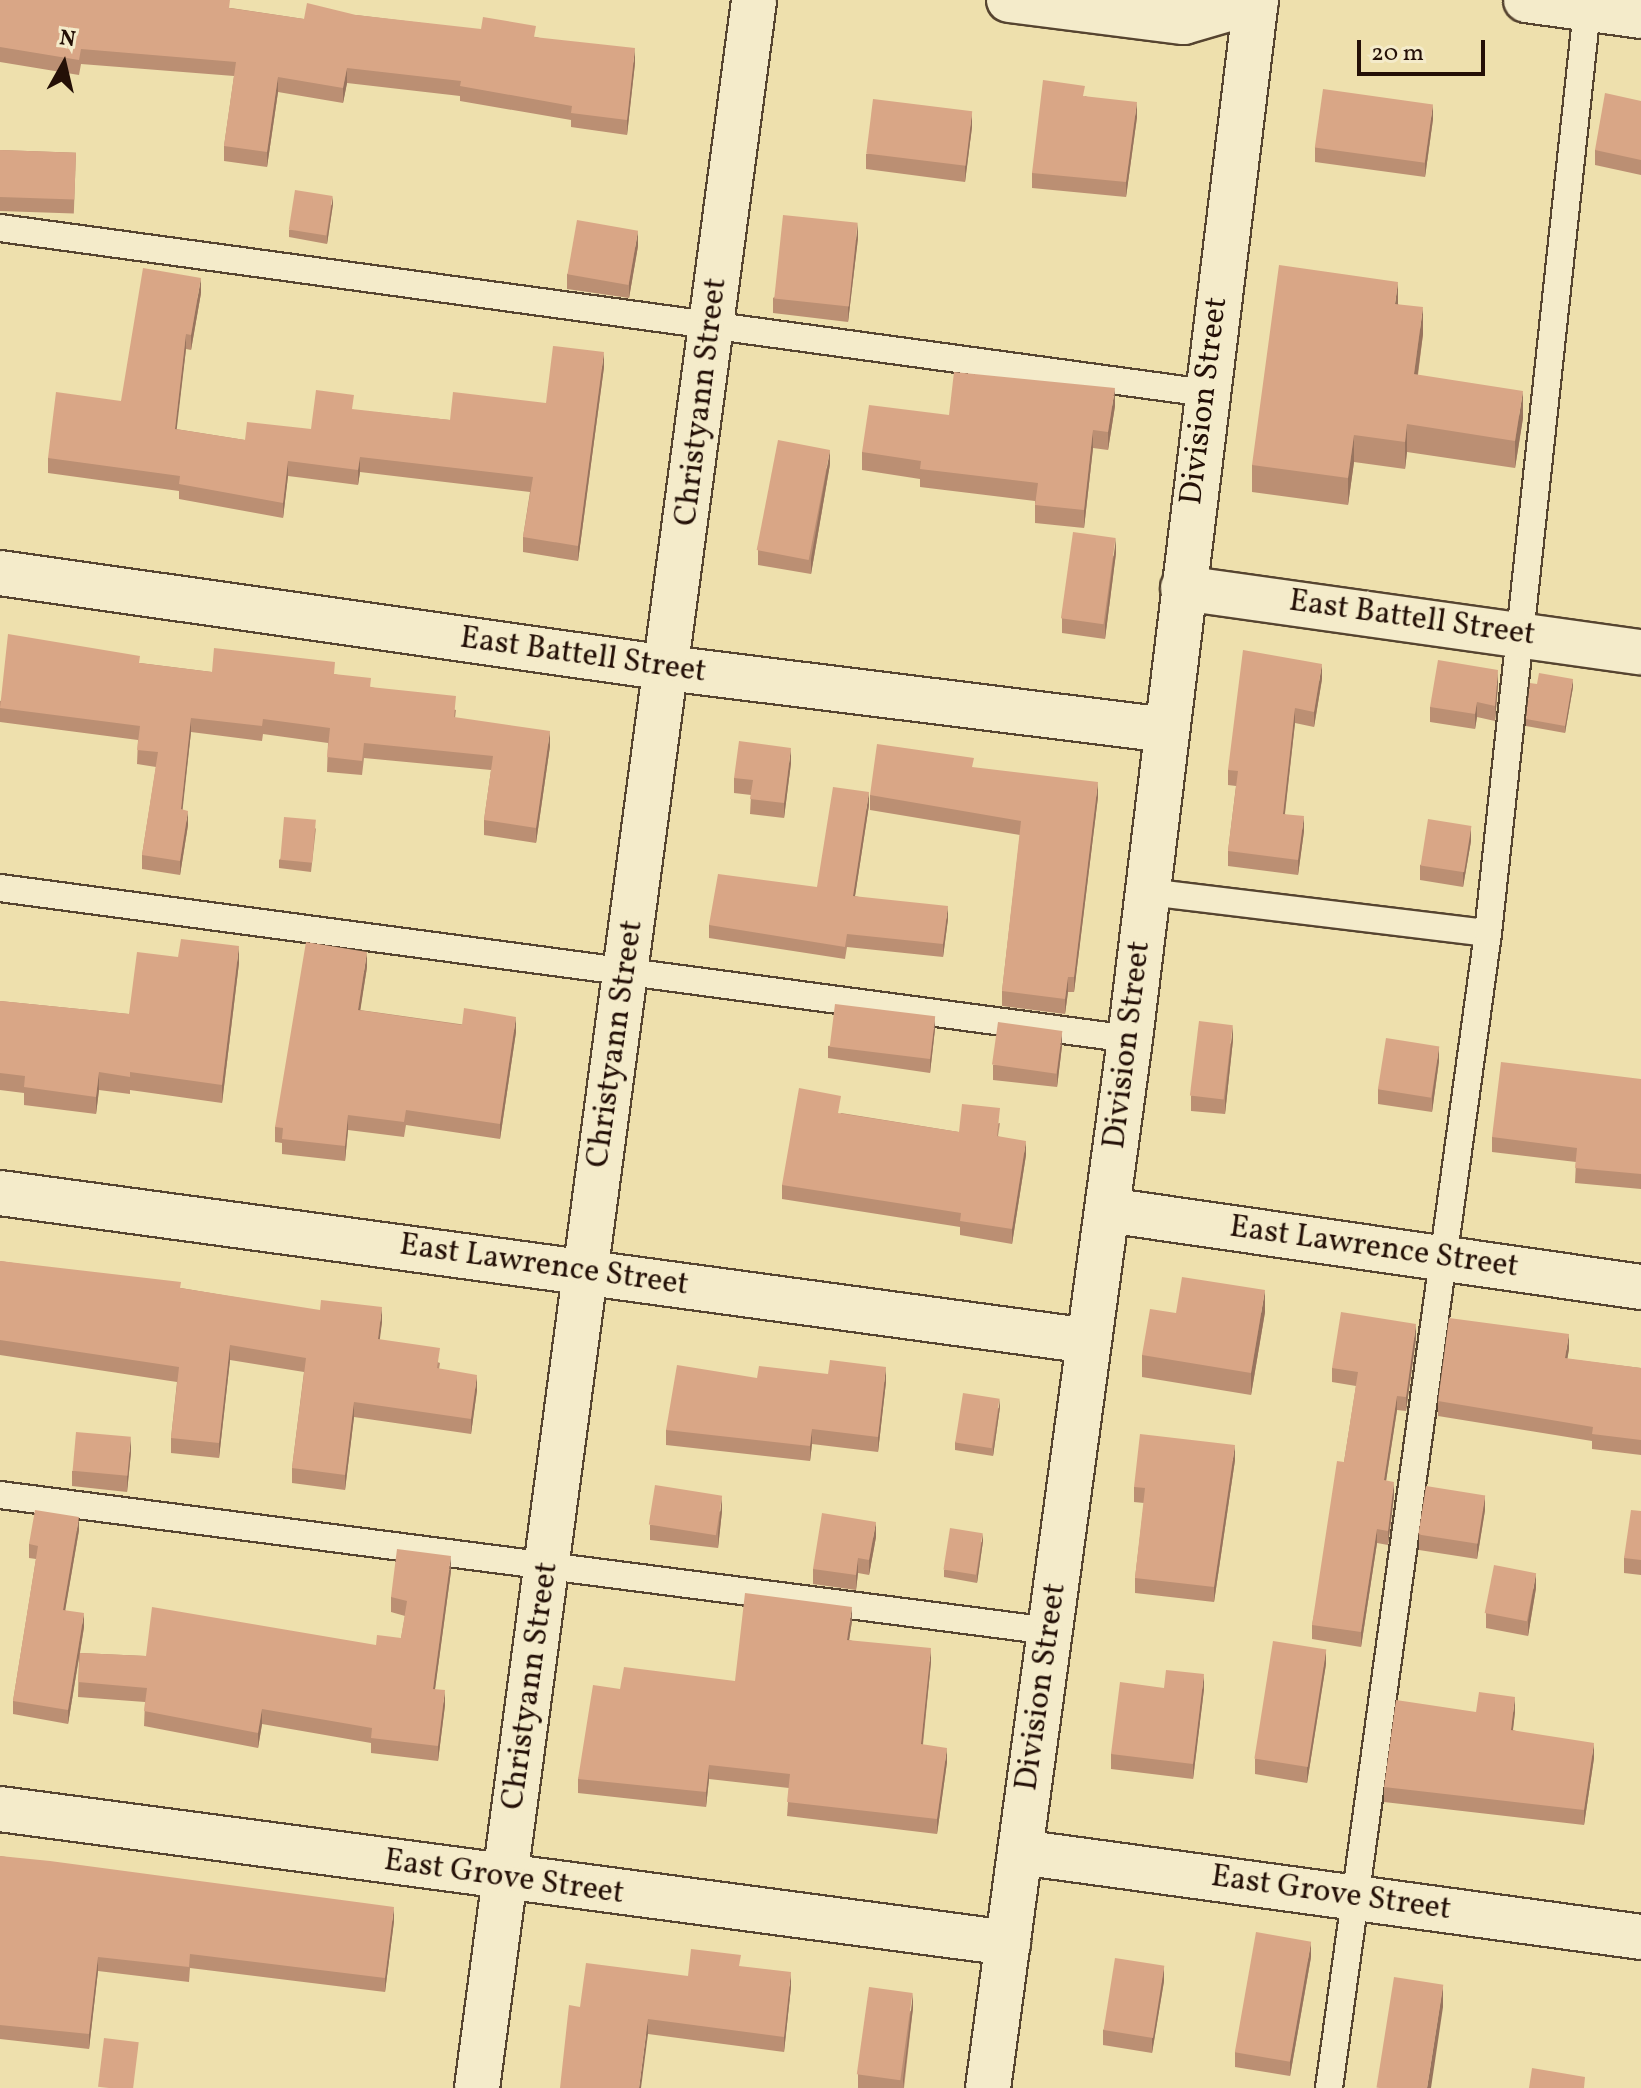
<!DOCTYPE html>
<style>
body{margin:0}
#map{position:relative;width:1641px;height:2088px;overflow:hidden;background:#eee0ad;font-family:Vollkorn,serif}
div>[style]{position:absolute}
.roads{filter:drop-shadow(2px 0 #564430) drop-shadow(-2px 0 #564430) drop-shadow(0 2px #564430) drop-shadow(0 -2px #564430)}
.service>*{height:26px;margin:-13px;padding:0 13px;transform-origin:13px;border-radius:13px;background:#f4ebca}
.minor>*{height:44px;margin:-22px;padding:0 22px;transform-origin:22px;border-radius:22px;background:#f4ebca}
.tertiary>*{height:44px;margin:-22px;padding:0 22px;transform-origin:22px;border-radius:22px;background:#f4ebca}
.wall>*{inset:0;background:#bb8f73;transform-origin:0 0}
.shaded-wall>*{inset:0;background:#98745e}
.building>*{inset:0;background:#d9a686;transform-origin:0 0}
span{translate:-50% -50%;white-space:nowrap;text-align:center;line-height:1.15;-webkit-text-stroke:7px #f4ebca;paint-order:stroke}
.street-label{font-size:32px;color:#241007}
.north{position:absolute;left:24px;top:24px;width:80px;height:80px;-webkit-text-stroke:6px #f4ebca;paint-order:stroke;rotate:8deg;font-size:22px;font-weight:700;line-height:32px;text-align:center;color:#241007}
.north::after{content:'';display:block;margin:auto;width:28px;height:36px;background:#241007;clip-path:polygon(50% 0,100% 100%,50% 72%,0 100%)}
.scale{position:absolute;left:1357px;top:40px;width:128px;height:36px;box-sizing:border-box;border:4px solid #241007;border-top:0;padding-left:10px;font-size:24px;line-height:28px;white-space:nowrap;color:#241007;-webkit-text-stroke:6px #f4ebca;paint-order:stroke}
</style>
<div id="map">
<div class="roads">
<div class="service">
<div style="left:0;top:228px;width:1217px;rotate:7.79deg"></div>
<div style="left:0;top:888px;width:1140px;rotate:7.61deg"></div>
<div style="left:1148px;top:892px;width:342px;rotate:6.9deg"></div>
<div style="left:0;top:1495px;width:1059px;rotate:7.38deg"></div>
<div style="left:1329px;top:2088px;width:1166px;rotate:-82.16deg"></div>
<div style="left:1488px;top:933px;width:938px;rotate:-83.88deg"></div>
</div>
<div class="minor">
<div style="left:1526px;top:0;width:116px;rotate:7.9deg"></div>
<div style="left:0;top:573px;width:674px;rotate:8.11deg"></div>
<div style="left:667px;top:668px;width:504px;rotate:7.07deg"></div>
<div style="left:1183px;top:588px;width:462px;rotate:8deg"></div>
<div style="left:0;top:1193px;width:1099px;rotate:7.74deg"></div>
<div style="left:1107px;top:1210px;width:540px;rotate:8.21deg"></div>
<div style="left:0;top:1809px;width:1017px;rotate:7.57deg"></div>
<div style="left:1020px;top:1852px;width:627px;rotate:7.79deg"></div>
<div style="left:477px;top:2088px;width:2106px;rotate:-82.44deg"></div>
</div>
<div class="tertiary">
<div style="left:1009px;top:0;width:176px;rotate:7.2deg"></div>
<div style="left:1184px;top:22px;width:75px;rotate:-16.3deg"></div>
<div style="left:988px;top:2088px;width:1059px;rotate:-82.29deg"></div>
<div style="left:1130px;top:1039px;width:1047px;rotate:-83.09deg"></div>
</div>
</div>
<div class="wall">
<div style="clip-path:polygon(0 0,231px 8px,304px 19px,356px 15px,536px 37px,635px 63px,627px 135px,571px 127px,571px 120px,460px 101px,460px 96px,347px 83px,343px 103px,278px 92px,267px 167px,224px 161px,224px 146px,234px 76px,81px 64px,79px 75px,0 62px)"></div>
<div style="clip-path:polygon(1085px 96px,1137px 117px,1126px 197px,1032px 188px,1032px 173px)"></div>
<div style="clip-path:polygon(1641px 101px,1641px 175px,1595px 165px,1595px 150px)"></div>
<div style="clip-path:polygon(1433px 119px,1425px 177px,1315px 162px,1315px 147px)"></div>
<div style="clip-path:polygon(972px 127px,965px 182px,866px 169px,866px 154px)"></div>
<div style="left:0;top:150px;width:76px;height:61px;rotate:2deg"></div>
<div style="clip-path:polygon(333px 204px,327px 244px,289px 237px,289px 230px)"></div>
<div style="clip-path:polygon(858px 238px,848px 322px,773px 313px,773px 298px)"></div>
<div style="clip-path:polygon(638px 246px,629px 298px,567px 289px,567px 274px)"></div>
<div style="clip-path:polygon(201px 293px,191px 350px,186px 349px,176px 429px,245px 440px,311px 429px,354px 410px,450px 420px,546px 403px,604px 367px,578px 561px,523px 552px,523px 537px,530px 492px,360px 472px,358px 485px,288px 476px,283px 518px,179px 499px,179px 491px,48px 473px,48px 458px,121px 401px)"></div>
<div style="clip-path:polygon(1398px 304px,1423px 334px,1418px 375px,1523px 418px,1515px 468px,1407px 452px,1405px 469px,1354px 462px,1348px 505px,1252px 492px,1252px 465px)"></div>
<div style="clip-path:polygon(1115px 406px,1108px 450px,1093px 448px,1084px 528px,1035px 523px,1035px 501px,920px 487px,920px 479px,862px 470px,862px 452px,949px 415px)"></div>
<div style="clip-path:polygon(830px 464px,811px 574px,758px 565px,758px 550px)"></div>
<div style="clip-path:polygon(1116px 553px,1105px 639px,1062px 633px,1062px 618px)"></div>
<div style="clip-path:polygon(140px 663px,212px 672px,335px 674px,371px 687px,456px 710px,455px 718px,550px 746px,536px 843px,484px 835px,484px 820px,491px 770px,364px 758px,362px 775px,327px 772px,328px 743px,263px 734px,262px 741px,191px 732px,182px 810px,188px 825px,180px 875px,142px 869px,142px 855px,156px 767px,137px 764px,138px 740px,0 722px,0 701px)"></div>
<div style="clip-path:polygon(1322px 679px,1314px 727px,1295px 723px,1285px 814px,1304px 831px,1298px 875px,1228px 866px,1228px 851px,1236px 786px,1228px 785px,1228px 770px)"></div>
<div style="clip-path:polygon(1498px 685px,1495px 721px,1477px 717px,1475px 729px,1430px 722px,1430px 707px)"></div>
<div style="clip-path:polygon(1573px 687px,1565px 733px,1526px 726px,1526px 719px)"></div>
<div style="clip-path:polygon(791px 763px,784px 818px,750px 814px,751px 795px,734px 793px,734px 778px)"></div>
<div style="clip-path:polygon(974px 768px,1098px 797px,1074px 992px,1068px 992px,1065px 1014px,1002px 1006px,1002px 991px,1020px 835px,870px 810px,870px 795px)"></div>
<div style="clip-path:polygon(869px 805px,855px 896px,948px 919px,943px 957px,847px 947px,845px 959px,709px 938px,709px 925px,817px 887px)"></div>
<div style="clip-path:polygon(316px 828px,311px 872px,279px 868px,279px 860px)"></div>
<div style="clip-path:polygon(1471px 841px,1463px 887px,1420px 880px,1420px 865px)"></div>
<div style="clip-path:polygon(178px 957px,239px 963px,222px 1103px,130px 1090px,130px 1094px,99px 1090px,96px 1114px,24px 1105px,24px 1093px,0 1090px,0 1001px,129px 1014px)"></div>
<div style="clip-path:polygon(367px 967px,360px 1010px,516px 1032px,500px 1139px,406px 1125px,404px 1137px,348px 1130px,345px 1161px,282px 1154px,282px 1143px,275px 1142px,275px 1127px)"></div>
<div style="clip-path:polygon(935px 1029px,930px 1073px,828px 1058px,828px 1046px)"></div>
<div style="clip-path:polygon(1233px 1040px,1225px 1114px,1191px 1111px,1191px 1096px)"></div>
<div style="clip-path:polygon(1062px 1046px,1057px 1087px,993px 1080px,993px 1065px)"></div>
<div style="clip-path:polygon(1439px 1061px,1432px 1112px,1378px 1104px,1378px 1089px)"></div>
<div style="clip-path:polygon(1641px 1079px,1641px 1189px,1575px 1183px,1576px 1162px,1492px 1152px,1492px 1137px)"></div>
<div style="clip-path:polygon(841px 1113px,959px 1132px,1000px 1123px,998px 1136px,1026px 1155px,1012px 1244px,960px 1235px,960px 1227px,782px 1199px,782px 1185px)"></div>
<div style="clip-path:polygon(0 1261px,181px 1288px,382px 1322px,379px 1340px,440px 1363px,439px 1369px,477px 1390px,471px 1434px,354px 1417px,345px 1490px,292px 1483px,292px 1468px,304px 1372px,230px 1360px,219px 1458px,171px 1453px,171px 1438px,177px 1382px,0 1355px)"></div>
<div style="clip-path:polygon(1265px 1312px,1251px 1395px,1142px 1377px,1142px 1355px)"></div>
<div style="clip-path:polygon(1416px 1339px,1406px 1411px,1397px 1410px,1386px 1481px,1394px 1496px,1388px 1545px,1377px 1543px,1361px 1647px,1312px 1639px,1312px 1625px,1344px 1462px,1356px 1386px,1332px 1382px,1332px 1368px)"></div>
<div style="clip-path:polygon(1569px 1349px,1567px 1359px,1641px 1368px,1641px 1455px,1592px 1449px,1592px 1441px,1438px 1416px,1438px 1401px)"></div>
<div style="clip-path:polygon(757px 1378px,886px 1382px,878px 1452px,812px 1444px,810px 1461px,666px 1445px,666px 1430px)"></div>
<div style="clip-path:polygon(1000px 1407px,993px 1456px,955px 1450px,955px 1442px)"></div>
<div style="clip-path:polygon(131px 1452px,127px 1492px,72px 1486px,72px 1471px)"></div>
<div style="clip-path:polygon(1235px 1460px,1214px 1602px,1135px 1593px,1135px 1578px,1144px 1503px,1134px 1502px,1134px 1487px)"></div>
<div style="clip-path:polygon(1485px 1510px,1477px 1559px,1419px 1550px,1419px 1535px)"></div>
<div style="clip-path:polygon(722px 1511px,718px 1548px,650px 1540px,650px 1525px)"></div>
<div style="clip-path:polygon(1641px 1511px,1641px 1575px,1624px 1573px,1624px 1558px)"></div>
<div style="clip-path:polygon(79px 1530px,65px 1610px,84px 1627px,80px 1653px,146px 1656px,376px 1645px,401px 1638px,405px 1616px,391px 1612px,391px 1597px,451px 1571px,435px 1689px,445px 1705px,438px 1761px,371px 1753px,371px 1743px,262px 1724px,258px 1748px,144px 1726px,145px 1702px,78px 1697px,79px 1657px,68px 1724px,13px 1714px,13px 1701px,36px 1559px,29px 1558px,29px 1544px)"></div>
<div style="clip-path:polygon(876px 1537px,869px 1575px,858px 1573px,856px 1590px,813px 1584px,813px 1569px)"></div>
<div style="clip-path:polygon(983px 1541px,977px 1583px,944px 1577px,944px 1570px)"></div>
<div style="clip-path:polygon(1536px 1588px,1528px 1636px,1486px 1628px,1486px 1613px)"></div>
<div style="clip-path:polygon(852px 1621px,849px 1640px,931px 1662px,923px 1745px,947px 1762px,937px 1834px,787px 1816px,789px 1788px,709px 1779px,706px 1807px,578px 1793px,578px 1779px,620px 1689px,735px 1681px)"></div>
<div style="clip-path:polygon(1326px 1664px,1307px 1783px,1255px 1774px,1255px 1759px)"></div>
<div style="clip-path:polygon(1164px 1688px,1204px 1689px,1193px 1779px,1111px 1769px,1111px 1754px)"></div>
<div style="clip-path:polygon(1476px 1712px,1515px 1712px,1513px 1730px,1594px 1758px,1584px 1825px,1384px 1802px,1384px 1787px)"></div>
<div style="clip-path:polygon(0 1856px,394px 1921px,385px 1992px,190px 1968px,189px 1982px,98px 1971px,89px 2049px,0 2039px)"></div>
<div style="clip-path:polygon(1311px 1957px,1290px 2076px,1235px 2067px,1235px 2052px)"></div>
<div style="clip-path:polygon(741px 1967px,791px 1987px,784px 2052px,648px 2034px,580px 2007px,688px 1976px)"></div>
<div style="clip-path:polygon(1164px 1981px,1152px 2053px,1103px 2045px,1103px 2030px)"></div>
<div style="clip-path:polygon(913px 2008px,904px 2088px,858px 2088px,858px 2074px)"></div>
</div>
<div class="shaded-wall">
<div style="clip-path:polygon(635px 48px,635px 63px,627px 135px,627px 120px)"></div>
<div style="clip-path:polygon(347px 68px,347px 83px,343px 103px,343px 88px)"></div>
<div style="clip-path:polygon(278px 77px,278px 92px,267px 167px,267px 152px)"></div>
<div style="clip-path:polygon(1137px 102px,1137px 117px,1126px 197px,1126px 182px)"></div>
<div style="clip-path:polygon(1433px 104px,1433px 119px,1425px 177px,1425px 162px)"></div>
<div style="clip-path:polygon(972px 112px,972px 127px,965px 182px,965px 167px)"></div>
<div style="clip-path:polygon(333px 196px,333px 204px,327px 244px,327px 236px)"></div>
<div style="clip-path:polygon(858px 223px,858px 238px,848px 322px,848px 307px)"></div>
<div style="clip-path:polygon(638px 231px,638px 246px,629px 298px,629px 283px)"></div>
<div style="clip-path:polygon(201px 278px,201px 293px,191px 350px,191px 335px)"></div>
<div style="clip-path:polygon(1398px 282px,1398px 309px,1395px 304px)"></div>
<div style="clip-path:polygon(1423px 307px,1423px 334px,1414px 401px,1414px 374px)"></div>
<div style="clip-path:polygon(186px 334px,186px 349px,175px 444px,175px 429px)"></div>
<div style="clip-path:polygon(604px 352px,604px 367px,578px 561px,578px 546px)"></div>
<div style="clip-path:polygon(1115px 388px,1115px 406px,1108px 450px,1108px 432px)"></div>
<div style="clip-path:polygon(1523px 391px,1523px 418px,1515px 468px,1515px 441px)"></div>
<div style="clip-path:polygon(1407px 424px,1407px 452px,1405px 469px,1405px 442px)"></div>
<div style="clip-path:polygon(1093px 430px,1093px 448px,1084px 528px,1084px 510px)"></div>
<div style="clip-path:polygon(1354px 435px,1354px 462px,1348px 505px,1348px 478px)"></div>
<div style="clip-path:polygon(830px 450px,830px 464px,811px 574px,811px 559px)"></div>
<div style="clip-path:polygon(360px 457px,360px 472px,358px 485px,358px 470px)"></div>
<div style="clip-path:polygon(288px 461px,288px 476px,283px 518px,283px 503px)"></div>
<div style="clip-path:polygon(1116px 538px,1116px 553px,1105px 639px,1105px 624px)"></div>
<div style="clip-path:polygon(1322px 664px,1322px 679px,1314px 727px,1314px 712px)"></div>
<div style="clip-path:polygon(1498px 670px,1498px 685px,1495px 721px,1495px 706px)"></div>
<div style="clip-path:polygon(1573px 679px,1573px 687px,1565px 733px,1565px 726px)"></div>
<div style="clip-path:polygon(1477px 702px,1477px 717px,1475px 729px,1475px 714px)"></div>
<div style="clip-path:polygon(1295px 708px,1295px 723px,1283px 829px,1283px 814px)"></div>
<div style="clip-path:polygon(191px 718px,191px 732px,181px 824px,181px 809px)"></div>
<div style="clip-path:polygon(550px 731px,550px 746px,536px 843px,536px 828px)"></div>
<div style="clip-path:polygon(791px 748px,791px 763px,784px 818px,784px 803px)"></div>
<div style="clip-path:polygon(1098px 782px,1098px 797px,1074px 992px,1074px 977px)"></div>
<div style="clip-path:polygon(869px 792px,869px 805px,853px 909px,853px 896px)"></div>
<div style="clip-path:polygon(188px 811px,188px 825px,180px 875px,180px 861px)"></div>
<div style="clip-path:polygon(1304px 816px,1304px 831px,1298px 875px,1298px 860px)"></div>
<div style="clip-path:polygon(1471px 826px,1471px 841px,1463px 887px,1463px 872px)"></div>
<div style="clip-path:polygon(948px 906px,948px 919px,943px 957px,943px 944px)"></div>
<div style="clip-path:polygon(239px 946px,239px 963px,222px 1103px,222px 1085px)"></div>
<div style="clip-path:polygon(367px 952px,367px 967px,358px 1025px,358px 1010px)"></div>
<div style="clip-path:polygon(1068px 977px,1068px 992px,1065px 1014px,1065px 999px)"></div>
<div style="clip-path:polygon(516px 1017px,516px 1032px,500px 1139px,500px 1124px)"></div>
<div style="clip-path:polygon(935px 1017px,935px 1029px,930px 1073px,930px 1061px)"></div>
<div style="clip-path:polygon(1233px 1025px,1233px 1040px,1225px 1114px,1225px 1099px)"></div>
<div style="clip-path:polygon(1062px 1031px,1062px 1046px,1057px 1087px,1057px 1072px)"></div>
<div style="clip-path:polygon(1439px 1046px,1439px 1061px,1432px 1112px,1432px 1097px)"></div>
<div style="clip-path:polygon(99px 1072px,99px 1090px,96px 1114px,96px 1097px)"></div>
<div style="clip-path:polygon(348px 1115px,348px 1130px,345px 1161px,345px 1146px)"></div>
<div style="clip-path:polygon(1026px 1141px,1026px 1155px,1012px 1244px,1012px 1229px)"></div>
<div style="clip-path:polygon(1265px 1290px,1265px 1312px,1251px 1395px,1251px 1373px)"></div>
<div style="clip-path:polygon(382px 1307px,382px 1322px,378px 1354px,378px 1339px)"></div>
<div style="clip-path:polygon(1416px 1324px,1416px 1339px,1406px 1411px,1406px 1397px)"></div>
<div style="clip-path:polygon(1569px 1334px,1569px 1349px,1565px 1373px,1565px 1358px)"></div>
<div style="clip-path:polygon(230px 1345px,230px 1360px,219px 1458px,219px 1443px)"></div>
<div style="clip-path:polygon(886px 1367px,886px 1382px,878px 1452px,878px 1437px)"></div>
<div style="clip-path:polygon(477px 1375px,477px 1390px,471px 1434px,471px 1419px)"></div>
<div style="clip-path:polygon(1397px 1396px,1397px 1410px,1384px 1494px,1384px 1480px)"></div>
<div style="clip-path:polygon(1000px 1399px,1000px 1407px,993px 1456px,993px 1448px)"></div>
<div style="clip-path:polygon(354px 1402px,354px 1417px,345px 1490px,345px 1475px)"></div>
<div style="clip-path:polygon(812px 1429px,812px 1444px,810px 1461px,810px 1446px)"></div>
<div style="clip-path:polygon(131px 1437px,131px 1452px,127px 1492px,127px 1477px)"></div>
<div style="clip-path:polygon(1235px 1445px,1235px 1460px,1214px 1602px,1214px 1587px)"></div>
<div style="clip-path:polygon(1394px 1482px,1394px 1496px,1388px 1545px,1388px 1531px)"></div>
<div style="clip-path:polygon(1485px 1495px,1485px 1510px,1477px 1559px,1477px 1544px)"></div>
<div style="clip-path:polygon(722px 1496px,722px 1511px,718px 1548px,718px 1533px)"></div>
<div style="clip-path:polygon(79px 1517px,79px 1530px,63px 1623px,63px 1610px)"></div>
<div style="clip-path:polygon(876px 1522px,876px 1537px,869px 1575px,869px 1560px)"></div>
<div style="clip-path:polygon(1377px 1529px,1377px 1543px,1361px 1647px,1361px 1632px)"></div>
<div style="clip-path:polygon(983px 1533px,983px 1541px,977px 1583px,977px 1575px)"></div>
<div style="clip-path:polygon(451px 1556px,451px 1571px,433px 1704px,433px 1689px)"></div>
<div style="clip-path:polygon(858px 1558px,858px 1573px,856px 1590px,856px 1575px)"></div>
<div style="clip-path:polygon(1536px 1573px,1536px 1588px,1528px 1636px,1528px 1621px)"></div>
<div style="clip-path:polygon(852px 1607px,852px 1621px,847px 1654px,847px 1640px)"></div>
<div style="clip-path:polygon(84px 1613px,84px 1627px,68px 1724px,68px 1710px)"></div>
<div style="clip-path:polygon(931px 1648px,931px 1662px,921px 1759px,921px 1744px)"></div>
<div style="clip-path:polygon(1326px 1649px,1326px 1664px,1307px 1783px,1307px 1768px)"></div>
<div style="clip-path:polygon(1204px 1674px,1204px 1689px,1193px 1779px,1193px 1764px)"></div>
<div style="clip-path:polygon(445px 1690px,445px 1705px,438px 1761px,438px 1746px)"></div>
<div style="clip-path:polygon(1515px 1697px,1515px 1712px,1511px 1745px,1511px 1730px)"></div>
<div style="clip-path:polygon(262px 1709px,262px 1724px,258px 1748px,258px 1733px)"></div>
<div style="clip-path:polygon(1594px 1743px,1594px 1758px,1584px 1825px,1584px 1810px)"></div>
<div style="clip-path:polygon(947px 1748px,947px 1762px,937px 1834px,937px 1819px)"></div>
<div style="clip-path:polygon(709px 1765px,709px 1779px,706px 1807px,706px 1792px)"></div>
<div style="clip-path:polygon(394px 1907px,394px 1921px,385px 1992px,385px 1978px)"></div>
<div style="clip-path:polygon(1311px 1942px,1311px 1957px,1290px 2076px,1290px 2061px)"></div>
<div style="clip-path:polygon(98px 1957px,98px 1971px,89px 2049px,89px 2034px)"></div>
<div style="clip-path:polygon(1164px 1966px,1164px 1981px,1152px 2053px,1152px 2038px)"></div>
<div style="clip-path:polygon(791px 1972px,791px 1987px,784px 2052px,784px 2037px)"></div>
<div style="clip-path:polygon(1443px 1985px,1443px 2007px,1431px 2088px,1427px 2088px)"></div>
<div style="clip-path:polygon(913px 1993px,913px 2008px,903px 2088px,903px 2080px)"></div>
<div style="clip-path:polygon(648px 2019px,648px 2034px,641px 2088px,639px 2088px)"></div>
</div>
<div class="building">
<div style="clip-path:polygon(0 0,230px 0,229px 8px,304px 19px,307px 3px,356px 15px,481px 29px,483px 17px,536px 26px,534px 37px,635px 48px,627px 120px,571px 113px,572px 106px,460px 86px,461px 81px,347px 68px,343px 88px,278px 77px,267px 152px,224px 146px,236px 62px,81px 49px,79px 60px,0 47px)"></div>
<div style="clip-path:polygon(1043px 80px,1085px 86px,1083px 96px,1137px 102px,1126px 182px,1032px 173px)"></div>
<div style="left:1323px;top:89px;width:111px;height:59px;rotate:8deg"></div>
<div style="clip-path:polygon(1605px 93px,1641px 101px,1641px 160px,1595px 150px)"></div>
<div style="left:873px;top:99px;width:100px;height:55px;rotate:7deg"></div>
<div style="left:0;top:150px;width:76px;height:47px;rotate:2deg"></div>
<div style="left:295px;top:190px;width:38px;height:40px;rotate:9deg"></div>
<div style="left:783px;top:215px;width:75px;height:84px;rotate:6deg"></div>
<div style="left:577px;top:220px;width:62px;height:55px;rotate:10deg"></div>
<div style="clip-path:polygon(1279px 265px,1398px 282px,1395px 304px,1423px 307px,1414px 374px,1523px 391px,1515px 441px,1407px 424px,1405px 442px,1354px 435px,1348px 478px,1252px 465px)"></div>
<div style="clip-path:polygon(143px 268px,201px 278px,191px 335px,186px 334px,175px 429px,245px 440px,247px 422px,311px 429px,316px 390px,354px 395px,352px 409px,450px 420px,453px 392px,546px 403px,553px 346px,604px 352px,578px 546px,523px 537px,533px 477px,360px 457px,358px 470px,288px 461px,283px 503px,179px 484px,180px 476px,48px 458px,56px 392px,121px 401px)"></div>
<div style="clip-path:polygon(954px 372px,1115px 388px,1108px 432px,1093px 430px,1084px 510px,1035px 505px,1038px 483px,920px 469px,921px 461px,862px 452px,869px 405px,949px 415px)"></div>
<div style="left:778px;top:440px;width:53px;height:112px;rotate:11deg"></div>
<div style="left:1073px;top:532px;width:43px;height:87px;rotate:8deg"></div>
<div style="clip-path:polygon(8px 634px,140px 656px,139px 663px,212px 672px,214px 648px,335px 662px,334px 674px,371px 678px,370px 687px,456px 696px,454px 717px,550px 731px,536px 828px,484px 820px,493px 756px,364px 743px,362px 761px,327px 757px,330px 728px,263px 719px,262px 726px,191px 718px,181px 809px,188px 811px,180px 861px,142px 855px,158px 752px,137px 750px,140px 726px,0 708px)"></div>
<div style="clip-path:polygon(1243px 650px,1322px 664px,1314px 712px,1295px 708px,1283px 814px,1304px 816px,1298px 860px,1228px 851px,1238px 771px,1228px 770px)"></div>
<div style="clip-path:polygon(1438px 660px,1498px 670px,1495px 706px,1477px 702px,1475px 714px,1430px 707px)"></div>
<div style="clip-path:polygon(1539px 673px,1573px 679px,1565px 726px,1526px 719px,1530px 683px,1537px 684px)"></div>
<div style="clip-path:polygon(739px 741px,791px 748px,784px 803px,750px 799px,753px 780px,734px 778px)"></div>
<div style="clip-path:polygon(877px 744px,974px 758px,972px 767px,1098px 782px,1074px 977px,1068px 977px,1065px 999px,1002px 991px,1021px 821px,870px 795px)"></div>
<div style="clip-path:polygon(833px 787px,869px 792px,853px 896px,948px 906px,943px 944px,847px 934px,845px 947px,709px 925px,718px 874px,817px 887px)"></div>
<div style="left:284px;top:817px;width:32px;height:43px;rotate:5deg"></div>
<div style="left:1428px;top:819px;width:44px;height:47px;rotate:9deg"></div>
<div style="clip-path:polygon(181px 939px,239px 946px,222px 1085px,130px 1072px,130px 1077px,99px 1072px,96px 1097px,24px 1087px,25px 1076px,0 1073px,0 1001px,129px 1014px,137px 952px,178px 957px)"></div>
<div style="clip-path:polygon(306px 942px,367px 952px,358px 1010px,462px 1025px,464px 1008px,516px 1017px,500px 1124px,406px 1110px,404px 1122px,348px 1115px,345px 1146px,282px 1139px,283px 1128px,275px 1127px)"></div>
<div style="left:835px;top:1004px;width:101px;height:43px;rotate:7deg"></div>
<div style="left:1199px;top:1021px;width:34px;height:75px;rotate:7deg"></div>
<div style="left:998px;top:1022px;width:65px;height:43px;rotate:8deg"></div>
<div style="left:1386px;top:1038px;width:54px;height:52px;rotate:9deg"></div>
<div style="clip-path:polygon(1501px 1062px,1641px 1079px,1641px 1174px,1575px 1168px,1577px 1148px,1492px 1137px)"></div>
<div style="clip-path:polygon(799px 1088px,841px 1096px,838px 1113px,959px 1132px,962px 1104px,1000px 1108px,997px 1136px,1026px 1141px,1012px 1229px,960px 1221px,961px 1213px,782px 1185px)"></div>
<div style="clip-path:polygon(0 1261px,181px 1282px,180px 1288px,320px 1310px,321px 1300px,382px 1307px,378px 1339px,440px 1348px,437px 1368px,477px 1375px,471px 1419px,354px 1402px,345px 1475px,292px 1468px,306px 1358px,230px 1345px,219px 1443px,171px 1438px,179px 1367px,0 1340px)"></div>
<div style="clip-path:polygon(1182px 1277px,1265px 1290px,1251px 1373px,1142px 1355px,1150px 1309px,1176px 1313px)"></div>
<div style="clip-path:polygon(1341px 1312px,1416px 1324px,1406px 1397px,1397px 1396px,1384px 1480px,1394px 1482px,1388px 1531px,1377px 1529px,1361px 1632px,1312px 1625px,1337px 1461px,1344px 1462px,1358px 1372px,1332px 1368px)"></div>
<div style="clip-path:polygon(1449px 1318px,1569px 1334px,1565px 1358px,1641px 1368px,1641px 1440px,1592px 1434px,1593px 1427px,1438px 1401px)"></div>
<div style="clip-path:polygon(830px 1360px,886px 1367px,878px 1437px,812px 1429px,810px 1446px,666px 1430px,677px 1365px,757px 1378px,759px 1366px,828px 1374px)"></div>
<div style="left:963px;top:1393px;width:37px;height:50px;rotate:9deg"></div>
<div style="left:76px;top:1432px;width:55px;height:39px;rotate:5deg"></div>
<div style="clip-path:polygon(1140px 1434px,1235px 1445px,1214px 1587px,1135px 1578px,1145px 1488px,1134px 1487px)"></div>
<div style="left:655px;top:1485px;width:68px;height:40px;rotate:9deg"></div>
<div style="left:1426px;top:1486px;width:60px;height:49px;rotate:9deg"></div>
<div style="clip-path:polygon(35px 1510px,79px 1517px,63px 1610px,84px 1613px,68px 1710px,13px 1701px,38px 1546px,29px 1544px)"></div>
<div style="clip-path:polygon(1631px 1510px,1641px 1511px,1641px 1560px,1624px 1558px)"></div>
<div style="clip-path:polygon(822px 1513px,876px 1522px,869px 1560px,858px 1558px,856px 1575px,813px 1569px)"></div>
<div style="left:950px;top:1528px;width:33px;height:42px;rotate:9deg"></div>
<div style="clip-path:polygon(397px 1549px,451px 1556px,433px 1689px,445px 1690px,438px 1746px,371px 1738px,372px 1728px,262px 1709px,258px 1733px,144px 1711px,147px 1688px,78px 1682px,80px 1653px,146px 1656px,152px 1607px,376px 1645px,377px 1635px,401px 1638px,407px 1601px,391px 1597px)"></div>
<div style="left:1494px;top:1565px;width:43px;height:49px;rotate:11deg"></div>
<div style="clip-path:polygon(745px 1593px,852px 1607px,847px 1640px,931px 1648px,921px 1744px,947px 1748px,937px 1819px,787px 1802px,790px 1774px,709px 1765px,706px 1792px,578px 1779px,593px 1685px,620px 1689px,624px 1667px,735px 1681px)"></div>
<div style="left:1273px;top:1641px;width:54px;height:119px;rotate:9deg"></div>
<div style="clip-path:polygon(1166px 1670px,1204px 1674px,1193px 1764px,1111px 1754px,1120px 1682px,1164px 1688px)"></div>
<div style="clip-path:polygon(1479px 1692px,1515px 1697px,1511px 1730px,1594px 1743px,1584px 1810px,1384px 1787px,1396px 1700px,1476px 1712px)"></div>
<div style="clip-path:polygon(0 1856px,50px 1861px,394px 1907px,385px 1978px,190px 1954px,189px 1967px,98px 1957px,89px 2034px,0 2025px)"></div>
<div style="left:1256px;top:1932px;width:56px;height:122px;rotate:10deg"></div>
<div style="clip-path:polygon(691px 1949px,741px 1955px,739px 1966px,791px 1972px,784px 2037px,648px 2019px,639px 2088px,560px 2088px,569px 2005px,580px 2007px,586px 1963px,688px 1976px)"></div>
<div style="left:1115px;top:1958px;width:50px;height:73px;rotate:9deg"></div>
<div style="left:1394px;top:1977px;width:50px;height:112px;rotate:9deg"></div>
<div style="left:869px;top:1987px;width:44px;height:88px;rotate:8deg"></div>
<div style="left:104px;top:2038px;width:35px;height:49px;rotate:7deg"></div>
<div style="clip-path:polygon(1532px 2068px,1585px 2077px,1584px 2088px,1529px 2088px)"></div>
</div>
<div class="street-label">
<span style="left:1205px;top:401px;rotate:-83deg">Division Street</span>
<span style="left:702px;top:402px;rotate:-83deg">Christyann Street</span>
<span style="left:1412px;top:619px;rotate:8deg">East Battell Street</span>
<span style="left:583px;top:656px;rotate:8deg">East Battell Street</span>
<span style="left:616px;top:1044px;rotate:-82deg">Christyann Street</span>
<span style="left:1128px;top:1045px;rotate:-83deg">Division Street</span>
<span style="left:1374px;top:1248px;rotate:8deg">East Lawrence Street</span>
<span style="left:544px;top:1266px;rotate:8deg">East Lawrence Street</span>
<span style="left:531px;top:1686px;rotate:-82deg">Christyann Street</span>
<span style="left:1042px;top:1687px;rotate:-82deg">Division Street</span>
<span style="left:504px;top:1878px;rotate:8deg">East Grove Street</span>
<span style="left:1331px;top:1894px;rotate:8deg">East Grove Street</span>
</div>
<div class="north">N</div>
<div class="scale">20 m</div>
</div>
